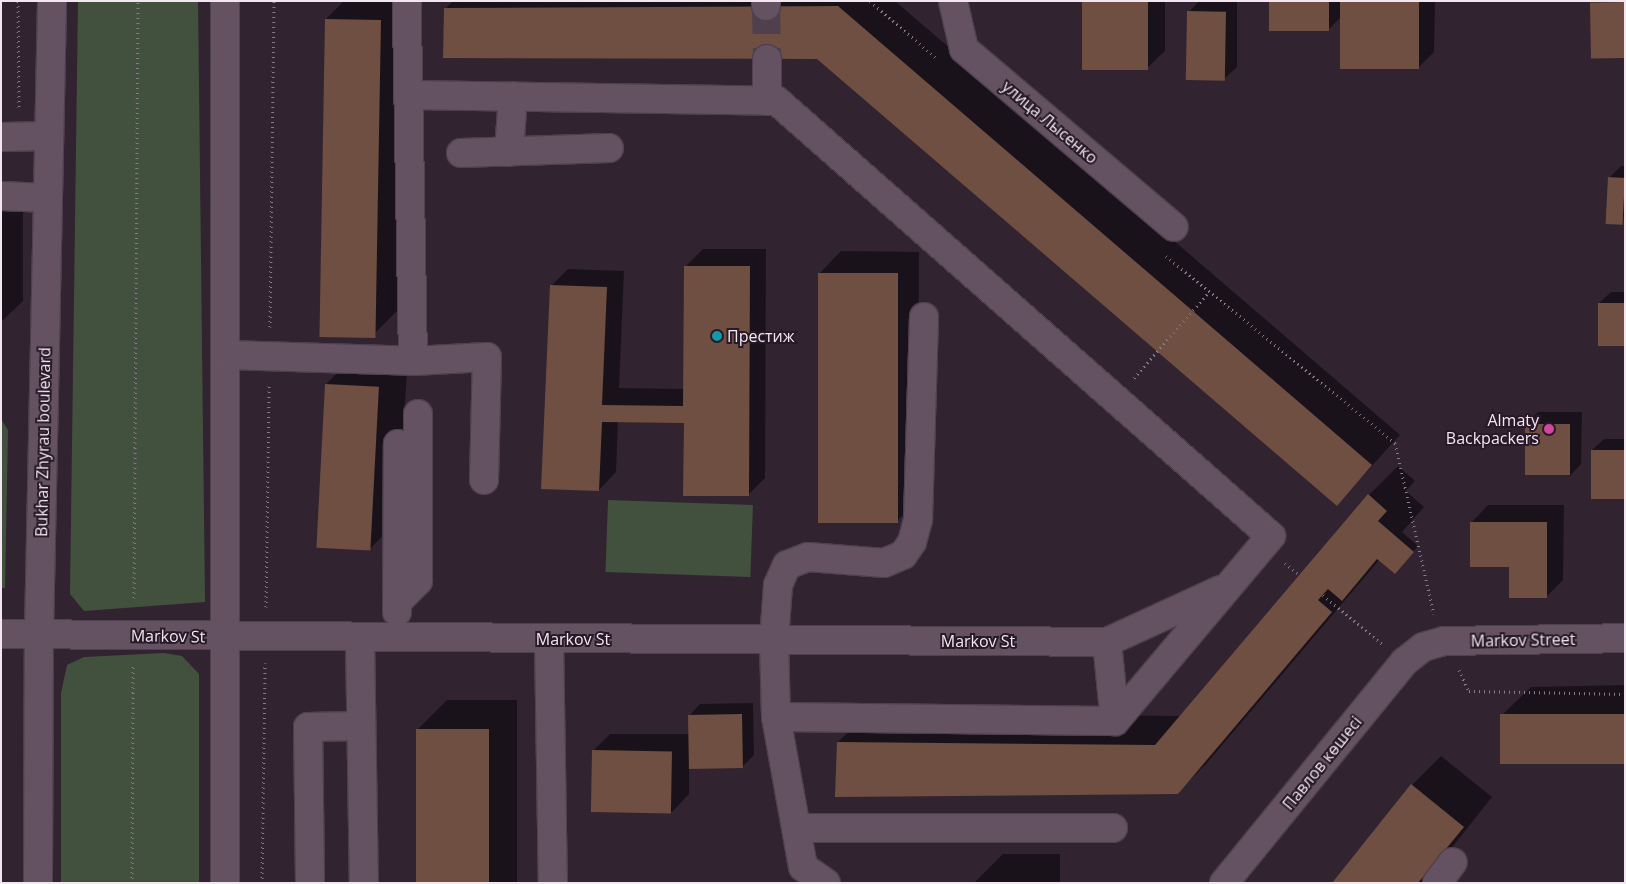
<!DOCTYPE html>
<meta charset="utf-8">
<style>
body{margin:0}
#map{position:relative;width:1626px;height:884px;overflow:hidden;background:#322331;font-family:"Open Sans",sans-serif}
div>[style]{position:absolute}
.green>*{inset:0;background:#42513d;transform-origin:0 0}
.shadow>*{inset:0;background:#0007}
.building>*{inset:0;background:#6e4f41;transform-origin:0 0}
.minor-tunnel>*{height:28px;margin-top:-14px;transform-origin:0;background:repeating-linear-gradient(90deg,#4f404e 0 28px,transparent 0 42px)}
.path>*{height:3px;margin-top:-1.5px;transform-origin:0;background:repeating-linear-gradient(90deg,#887b87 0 1px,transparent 0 5px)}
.roads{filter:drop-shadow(1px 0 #4e404d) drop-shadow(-1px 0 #4e404d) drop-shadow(0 1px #4e404d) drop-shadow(0 -1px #4e404d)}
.minor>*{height:28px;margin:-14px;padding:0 14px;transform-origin:14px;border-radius:14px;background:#645262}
.dots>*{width:14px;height:14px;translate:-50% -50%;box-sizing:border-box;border:2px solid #281928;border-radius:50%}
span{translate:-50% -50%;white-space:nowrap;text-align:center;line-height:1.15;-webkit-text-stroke:4px #281928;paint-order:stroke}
.street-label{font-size:16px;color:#f2e7f1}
.poi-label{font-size:16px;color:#f2e7f1}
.left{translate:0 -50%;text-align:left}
.right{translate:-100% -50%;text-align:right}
.frame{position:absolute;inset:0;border:2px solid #f2e7f1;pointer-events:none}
</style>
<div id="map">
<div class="green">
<div style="clip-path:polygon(78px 1px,198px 1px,205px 602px,84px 611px,70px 594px)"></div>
<div style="clip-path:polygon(1px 419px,8px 430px,5px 588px,1px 588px)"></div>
<div style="left:608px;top:500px;width:145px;height:72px;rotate:2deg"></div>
<div style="clip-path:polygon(164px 653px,182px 656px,199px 674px,199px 883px,61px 883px,61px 693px,67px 665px,84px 657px)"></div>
</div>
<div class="shadow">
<div style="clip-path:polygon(344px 1px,409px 1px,400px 308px,370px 338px,326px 19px)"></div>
<div style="clip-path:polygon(453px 1px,895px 1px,1400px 435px,1337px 504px,817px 58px,445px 9px)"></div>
<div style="clip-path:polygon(1083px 1px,1165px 1px,1165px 51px,1147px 68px)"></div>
<div style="clip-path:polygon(1199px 1px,1237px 1px,1237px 67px,1225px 78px,1189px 12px)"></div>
<div style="clip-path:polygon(1270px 1px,1435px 1px,1434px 52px,1417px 69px,1341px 17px,1327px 31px)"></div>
<div style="clip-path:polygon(1595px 1px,1625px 1px,1625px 57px,1591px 5px)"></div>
<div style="clip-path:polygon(1621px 166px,1625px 166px,1625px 223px,1609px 178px)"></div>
<div style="clip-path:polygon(1px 203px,23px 203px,23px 301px,1px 322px)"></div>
<div style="clip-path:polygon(703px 249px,766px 249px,765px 478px,748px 495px,685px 421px,618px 421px,616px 472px,599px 490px,551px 286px,568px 269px,624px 271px,619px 388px,685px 389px,686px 266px)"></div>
<div style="clip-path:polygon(841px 251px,919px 252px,918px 500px,896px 522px,819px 274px)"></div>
<div style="clip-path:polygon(1611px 292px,1625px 292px,1625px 344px,1599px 303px)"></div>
<div style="clip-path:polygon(355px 355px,408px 358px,397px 521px,368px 551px,326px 384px)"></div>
<div style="clip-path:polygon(1538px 412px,1582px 412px,1581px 464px,1570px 476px,1526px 424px)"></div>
<div style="clip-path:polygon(1604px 439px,1625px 439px,1625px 497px,1592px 450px)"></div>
<div style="clip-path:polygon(1398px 466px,1415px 481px,1406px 491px,1424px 507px,1402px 532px,1418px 546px,1401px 567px,1380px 559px,1207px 763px,1177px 793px,838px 742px,868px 713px,1181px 716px,1369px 495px)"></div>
<div style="clip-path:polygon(1488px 505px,1564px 505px,1563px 580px,1546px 597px,1511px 566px,1471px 523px)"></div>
<div style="clip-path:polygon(1625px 685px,1625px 763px,1501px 716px,1531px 687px)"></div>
<div style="clip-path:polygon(447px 700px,517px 700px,517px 883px,417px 883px,418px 729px)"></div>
<div style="clip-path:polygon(753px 703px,754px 755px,742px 767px,689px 768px,689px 794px,672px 812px,593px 751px,610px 734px,689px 734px,689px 716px,700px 704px)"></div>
<div style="clip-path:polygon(1441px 756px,1492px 797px,1424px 883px,1333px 883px,1412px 785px)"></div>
<div style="clip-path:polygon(1003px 854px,1060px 854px,1060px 883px,974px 883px)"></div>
</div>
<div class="building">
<div style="left:1082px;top:1px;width:66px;height:69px"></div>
<div style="left:1269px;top:1px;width:60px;height:30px"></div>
<div style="left:1340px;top:1px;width:79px;height:68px"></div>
<div style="left:1624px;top:2px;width:56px;height:34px;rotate:89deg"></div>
<div style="clip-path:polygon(838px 6px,1372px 465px,1337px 506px,817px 59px,443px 58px,444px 8px)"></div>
<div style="left:1187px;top:11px;width:39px;height:69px;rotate:1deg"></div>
<div style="left:325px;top:19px;width:56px;height:318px;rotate:1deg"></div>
<div style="left:1608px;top:177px;width:17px;height:47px;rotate:3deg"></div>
<div style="clip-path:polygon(684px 266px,750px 266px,749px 496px,683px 496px,684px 423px,602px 422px,599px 491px,541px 489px,550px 285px,607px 287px,602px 405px,683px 406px)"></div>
<div style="left:818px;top:273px;width:80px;height:250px"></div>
<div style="left:1598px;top:303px;width:27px;height:43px"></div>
<div style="left:325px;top:384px;width:54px;height:164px;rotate:3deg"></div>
<div style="left:1525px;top:424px;width:45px;height:51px"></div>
<div style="left:1591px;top:450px;width:34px;height:49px"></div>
<div style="clip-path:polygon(1368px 494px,1387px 511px,1378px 521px,1414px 552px,1395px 574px,1377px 559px,1342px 601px,1328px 589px,1318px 600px,1332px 612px,1178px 794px,835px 797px,837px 742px,1155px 745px)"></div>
<div style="clip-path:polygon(1470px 522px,1547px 522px,1547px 598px,1509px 598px,1509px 567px,1470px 567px)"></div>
<div style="left:742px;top:714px;width:54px;height:54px;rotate:89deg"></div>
<div style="left:1625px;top:714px;width:50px;height:125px;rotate:90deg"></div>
<div style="left:416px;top:729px;width:73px;height:154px"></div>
<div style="left:592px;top:750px;width:80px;height:62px;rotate:1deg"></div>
<div style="clip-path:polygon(1411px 784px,1464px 827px,1418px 883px,1332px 883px)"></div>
</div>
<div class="minor-tunnel">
<div style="left:766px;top:6px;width:53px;rotate:88.9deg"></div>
</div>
<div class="path">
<div style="left:18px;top:1px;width:108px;rotate:89.5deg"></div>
<div style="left:870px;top:1px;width:87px;rotate:40.8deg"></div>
<div style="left:1166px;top:256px;width:296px;rotate:39.2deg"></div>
<div style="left:1395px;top:443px;width:175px;rotate:77.2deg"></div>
<div style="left:270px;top:327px;width:326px;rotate:-89.3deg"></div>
<div style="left:1134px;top:378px;width:114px;rotate:-48.9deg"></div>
<div style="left:1285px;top:563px;width:19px;rotate:39deg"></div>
<div style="left:1323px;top:595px;width:77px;rotate:39.7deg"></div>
<div style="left:134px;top:598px;width:597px;rotate:-89.62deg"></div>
<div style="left:266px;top:607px;width:224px;rotate:-89.2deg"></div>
<div style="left:1459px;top:670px;width:23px;rotate:65deg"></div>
<div style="left:1469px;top:691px;width:156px;rotate:1.1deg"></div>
<div style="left:132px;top:883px;width:219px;rotate:-89.7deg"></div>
<div style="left:262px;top:883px;width:220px;rotate:-89.2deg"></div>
</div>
<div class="roads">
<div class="minor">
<div style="left:225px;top:1px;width:882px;rotate:90deg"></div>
<div style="left:953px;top:1px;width:49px;rotate:77.1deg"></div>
<div style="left:964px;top:49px;width:275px;rotate:40.3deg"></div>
<div style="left:766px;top:6px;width:5px;rotate:-90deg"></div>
<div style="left:408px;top:95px;width:369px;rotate:0.9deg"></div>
<div style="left:777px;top:101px;width:658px;rotate:41.37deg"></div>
<div style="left:1271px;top:536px;width:242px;rotate:130.1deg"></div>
<div style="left:1115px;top:721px;width:339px;rotate:-179.3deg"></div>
<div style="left:776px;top:717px;width:77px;rotate:-91.5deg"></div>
<div style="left:774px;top:640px;width:55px;rotate:-85.8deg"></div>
<div style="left:778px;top:585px;width:22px;rotate:-66deg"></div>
<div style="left:787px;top:565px;width:22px;rotate:-21deg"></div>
<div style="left:808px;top:557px;width:76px;rotate:4.5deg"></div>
<div style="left:884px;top:563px;width:21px;rotate:-23deg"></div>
<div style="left:903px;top:555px;width:16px;rotate:-55deg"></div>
<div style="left:912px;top:542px;width:24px;rotate:-75deg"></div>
<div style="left:918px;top:519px;width:202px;rotate:-88.3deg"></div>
<div style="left:767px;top:101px;width:42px;rotate:-90deg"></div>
<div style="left:1px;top:137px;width:48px;rotate:-1.2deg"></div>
<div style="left:509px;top:152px;width:56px;rotate:-85.9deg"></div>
<div style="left:461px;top:153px;width:148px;rotate:-1.9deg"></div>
<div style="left:1px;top:196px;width:47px;rotate:2.4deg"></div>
<div style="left:227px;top:355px;width:186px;rotate:1.8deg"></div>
<div style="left:413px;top:361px;width:360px;rotate:-91deg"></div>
<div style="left:413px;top:361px;width:74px;rotate:-3.1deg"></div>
<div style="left:487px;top:357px;width:123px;rotate:91.4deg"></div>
<div style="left:397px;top:602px;width:30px;rotate:-45deg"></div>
<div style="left:418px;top:581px;width:167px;rotate:-90deg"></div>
<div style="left:397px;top:612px;width:168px;rotate:-89.7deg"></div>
<div style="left:1px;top:634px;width:1106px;rotate:0.41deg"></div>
<div style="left:360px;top:637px;width:246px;rotate:89.1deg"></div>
<div style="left:549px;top:638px;width:245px;rotate:89.1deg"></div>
<div style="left:776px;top:717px;width:152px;rotate:79.8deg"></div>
<div style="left:803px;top:867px;width:28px;rotate:35deg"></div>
<div style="left:1115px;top:721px;width:79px;rotate:-95.8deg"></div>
<div style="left:1107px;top:642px;width:124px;rotate:-24.7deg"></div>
<div style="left:796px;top:828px;width:317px"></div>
<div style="left:38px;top:883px;width:249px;rotate:-89.8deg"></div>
<div style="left:39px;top:634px;width:633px;rotate:-88.82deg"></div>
<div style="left:310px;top:883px;width:156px;rotate:-90.7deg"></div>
<div style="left:308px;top:727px;width:53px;rotate:-1.1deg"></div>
<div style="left:1224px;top:883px;width:285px;rotate:-50.8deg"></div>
<div style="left:1404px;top:662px;width:24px;rotate:-38deg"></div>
<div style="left:1423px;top:647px;width:22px;rotate:-16deg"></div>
<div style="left:1444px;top:641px;width:181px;rotate:-0.9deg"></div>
<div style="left:1437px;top:883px;width:26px;rotate:-53deg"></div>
</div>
</div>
<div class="dots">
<div style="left:717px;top:336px;background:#0f9aa8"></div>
<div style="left:1549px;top:429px;background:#d1479c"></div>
</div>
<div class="street-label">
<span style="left:1050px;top:122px;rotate:40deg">улица Лысенко</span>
<span style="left:43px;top:442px;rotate:-89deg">Bukhar Zhyrau boulevard</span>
<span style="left:168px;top:636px;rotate:1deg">Markov St</span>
<span style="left:573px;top:639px">Markov St</span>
<span style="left:1523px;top:640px;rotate:-1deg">Markov Street</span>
<span style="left:978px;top:641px">Markov St</span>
<span style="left:1322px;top:763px;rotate:-51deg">Павлов көшесі</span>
</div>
<div class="poi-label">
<span class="left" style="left:727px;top:336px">Престиж</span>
<span class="right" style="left:1539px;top:429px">Almaty<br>Backpackers</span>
</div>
<div class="frame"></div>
</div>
